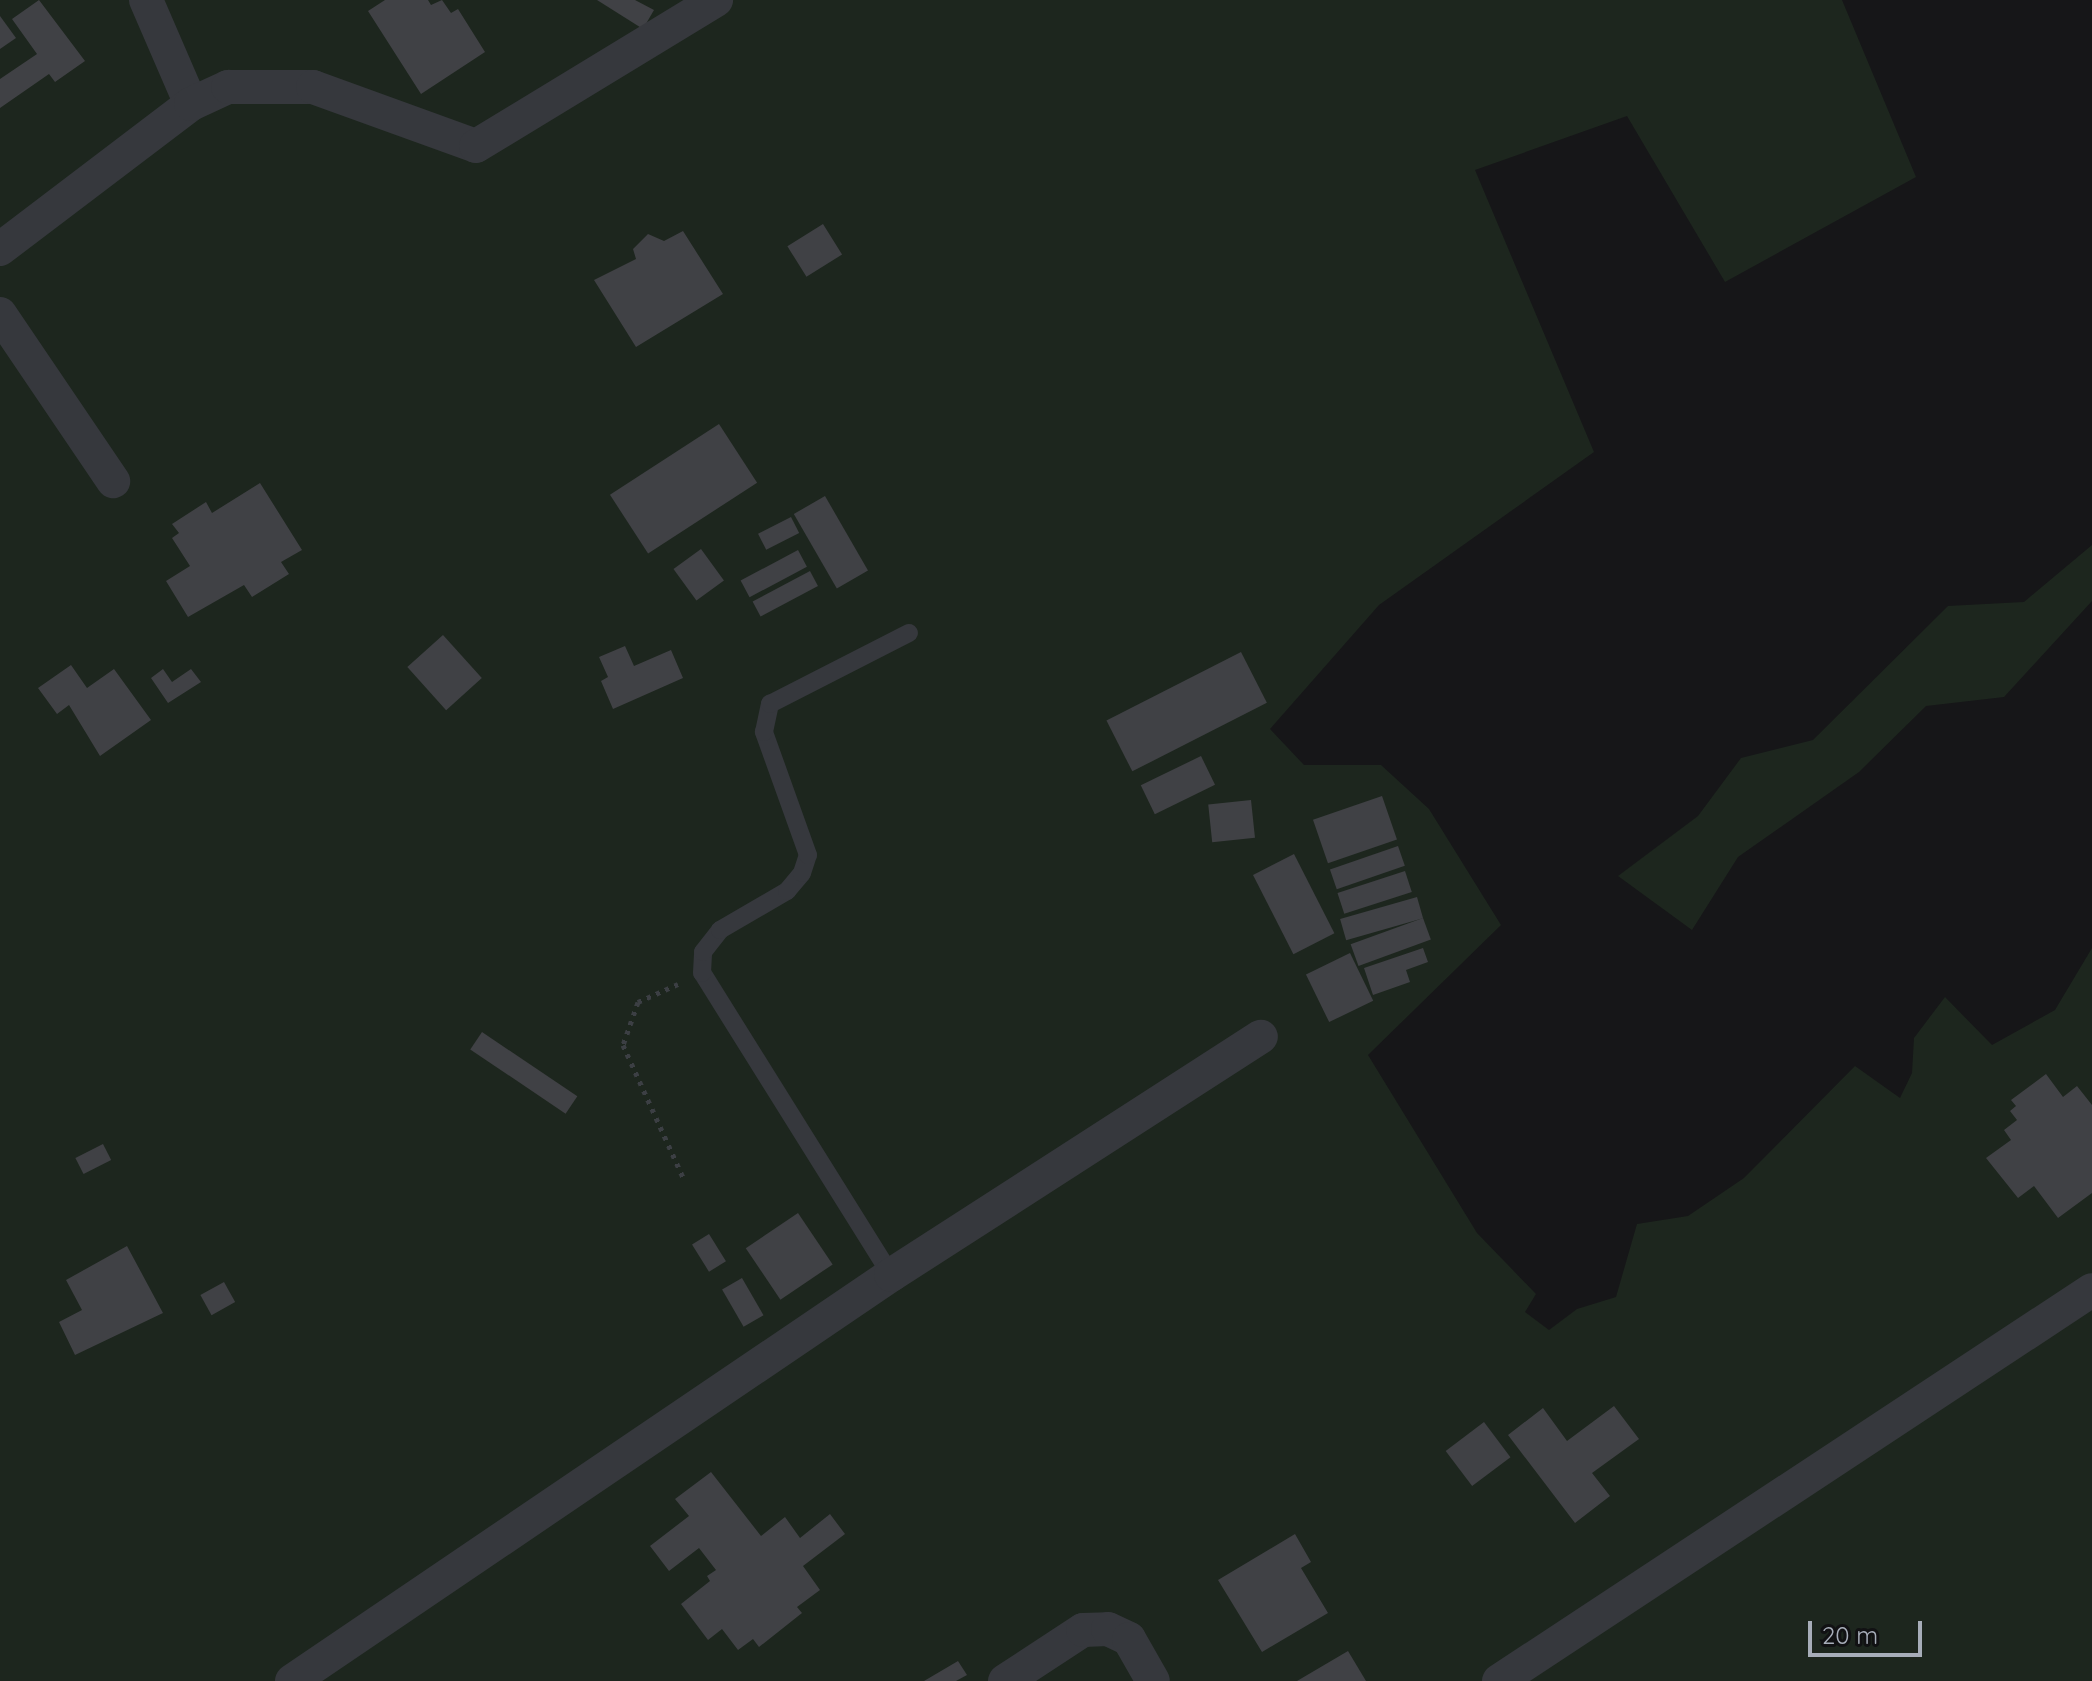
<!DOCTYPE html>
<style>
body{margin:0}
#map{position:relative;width:2092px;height:1681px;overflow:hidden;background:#161618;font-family:Quicksand,sans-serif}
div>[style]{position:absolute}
.green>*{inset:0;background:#1d261e}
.building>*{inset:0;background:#404145;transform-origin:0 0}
.path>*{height:5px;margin-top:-2.5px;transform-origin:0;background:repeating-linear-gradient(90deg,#3c3f44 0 4px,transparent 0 10px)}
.lane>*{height:18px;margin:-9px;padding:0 9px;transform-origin:9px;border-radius:9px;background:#36383d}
.street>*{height:34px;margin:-17px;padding:0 17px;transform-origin:17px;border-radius:17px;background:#36383d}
span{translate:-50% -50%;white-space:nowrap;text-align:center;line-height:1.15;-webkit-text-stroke:8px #111113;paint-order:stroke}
.scale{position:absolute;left:1808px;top:1621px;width:114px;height:36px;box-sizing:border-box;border:4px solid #a7adb9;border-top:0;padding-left:10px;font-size:24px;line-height:28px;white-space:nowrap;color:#a7adb9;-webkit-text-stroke:6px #111113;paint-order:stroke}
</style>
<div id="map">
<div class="green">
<div style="clip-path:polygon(0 0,1842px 0,1916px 177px,1725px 282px,1627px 116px,1475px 170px,1594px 452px,1379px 605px,1270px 729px,1304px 765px,1381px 765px,1429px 809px,1501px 925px,1368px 1055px,1477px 1233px,1536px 1294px,1525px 1312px,1549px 1330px,1577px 1309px,1616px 1297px,1637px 1224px,1688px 1216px,1744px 1178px,1855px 1066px,1900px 1098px,1912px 1073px,1914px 1038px,1945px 997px,1992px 1045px,2055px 1010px,2092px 948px,2092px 1681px,0 1681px)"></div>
<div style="clip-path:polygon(2092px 545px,2092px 601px,2004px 697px,1926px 706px,1859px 772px,1738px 857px,1692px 930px,1618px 876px,1698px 816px,1741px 758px,1813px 740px,1948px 606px,2024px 602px)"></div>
</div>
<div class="building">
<div style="clip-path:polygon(39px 0,85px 61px,55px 82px,49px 74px,0 108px,0 79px,37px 54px,12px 19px)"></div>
<div style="clip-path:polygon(385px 0,428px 0,431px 5px,442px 0,451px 13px,458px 9px,485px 52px,421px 94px,368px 11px)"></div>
<div style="clip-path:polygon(597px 0,635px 0,654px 10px,643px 29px)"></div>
<div style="clip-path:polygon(0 16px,16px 38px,0 49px)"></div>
<div style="left:823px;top:224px;width:36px;height:42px;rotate:58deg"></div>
<div style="clip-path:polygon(683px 231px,723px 294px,636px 347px,594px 280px,636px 259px,633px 249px,648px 234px,664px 241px)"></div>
<div style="left:719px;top:424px;width:70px;height:130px;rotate:57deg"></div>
<div style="clip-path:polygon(260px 483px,302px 550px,281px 562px,289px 574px,252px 597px,244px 585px,188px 617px,166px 581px,190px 566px,172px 538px,179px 533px,172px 524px,206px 502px,212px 513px)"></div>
<div style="left:825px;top:496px;width:86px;height:36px;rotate:60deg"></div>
<div style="left:791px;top:517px;width:18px;height:37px;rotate:63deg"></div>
<div style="left:701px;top:549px;width:39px;height:34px;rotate:54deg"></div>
<div style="left:798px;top:550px;width:19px;height:65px;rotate:62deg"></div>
<div style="left:810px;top:571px;width:17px;height:65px;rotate:62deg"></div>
<div style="left:443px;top:635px;width:58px;height:48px;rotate:48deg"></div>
<div style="clip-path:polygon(625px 646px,634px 666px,671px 650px,683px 678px,613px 709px,601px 681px,608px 677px,599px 657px)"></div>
<div style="left:1241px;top:652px;width:57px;height:151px;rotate:63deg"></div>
<div style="clip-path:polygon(71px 665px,87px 688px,114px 669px,151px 720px,100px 756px,69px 705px,57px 714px,38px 688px)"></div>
<div style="clip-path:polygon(163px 669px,172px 682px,191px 669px,201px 682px,168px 703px,151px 678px)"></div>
<div style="left:1201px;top:756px;width:32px;height:67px;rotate:64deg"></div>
<div style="left:1382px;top:796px;width:46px;height:73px;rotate:71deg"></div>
<div style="left:1251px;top:800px;width:38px;height:43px;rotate:84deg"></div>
<div style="left:1398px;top:846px;width:21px;height:72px;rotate:71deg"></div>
<div style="left:1294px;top:854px;width:89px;height:46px;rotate:63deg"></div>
<div style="left:1405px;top:871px;width:22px;height:71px;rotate:72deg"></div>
<div style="left:1417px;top:897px;width:22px;height:80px;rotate:74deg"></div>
<div style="left:1423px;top:918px;width:23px;height:77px;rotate:70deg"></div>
<div style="clip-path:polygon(1423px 948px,1428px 962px,1406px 970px,1410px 982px,1373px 995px,1364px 968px)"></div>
<div style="left:1350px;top:953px;width:53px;height:49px;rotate:64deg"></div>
<div style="left:482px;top:1032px;width:115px;height:21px;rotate:34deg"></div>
<div style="clip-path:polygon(2046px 1074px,2063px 1097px,2077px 1086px,2092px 1105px,2092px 1193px,2058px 1218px,2034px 1186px,2018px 1198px,1986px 1158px,2011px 1140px,2004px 1130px,2017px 1120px,2010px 1111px,2016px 1106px,2011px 1100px)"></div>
<div style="left:103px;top:1144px;width:18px;height:31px;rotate:63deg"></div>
<div style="left:798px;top:1213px;width:62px;height:63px;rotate:56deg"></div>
<div style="left:709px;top:1234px;width:32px;height:20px;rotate:58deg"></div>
<div style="clip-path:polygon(127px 1246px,163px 1313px,75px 1355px,59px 1322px,82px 1310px,66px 1280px)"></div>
<div style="left:742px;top:1278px;width:43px;height:23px;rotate:60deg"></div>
<div style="left:224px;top:1282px;width:23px;height:27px;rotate:61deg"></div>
<div style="clip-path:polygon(1614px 1406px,1639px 1439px,1592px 1473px,1610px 1496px,1575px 1523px,1508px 1435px,1543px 1408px,1567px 1441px)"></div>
<div style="left:1484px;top:1422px;width:44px;height:48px;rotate:53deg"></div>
<div style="clip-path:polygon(711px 1472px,761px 1536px,785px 1517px,800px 1538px,830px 1514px,845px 1534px,803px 1566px,820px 1590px,797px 1607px,802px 1613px,759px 1647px,753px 1639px,738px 1650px,722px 1629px,708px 1640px,681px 1604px,710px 1581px,707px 1576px,716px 1570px,699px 1548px,669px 1571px,650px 1546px,689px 1516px,675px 1499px)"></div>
<div style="clip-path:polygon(1295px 1534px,1311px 1562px,1301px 1568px,1328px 1613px,1262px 1652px,1218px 1580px)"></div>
<div style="clip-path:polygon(1348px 1651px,1366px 1681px,1297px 1681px)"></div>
<div style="clip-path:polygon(958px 1661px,967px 1675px,956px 1681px,924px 1681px)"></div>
</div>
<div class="path">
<div style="left:678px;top:984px;width:44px;rotate:155.8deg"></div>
<div style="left:638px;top:1002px;width:46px;rotate:109.2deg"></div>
<div style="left:623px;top:1045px;width:145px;rotate:65.6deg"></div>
</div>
<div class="lane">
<div style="left:891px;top:1275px;width:356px;rotate:-122deg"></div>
<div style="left:702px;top:973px;width:21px;rotate:-87deg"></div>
<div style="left:703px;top:952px;width:28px;rotate:-52deg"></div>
<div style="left:720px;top:930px;width:78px;rotate:-30.2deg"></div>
<div style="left:787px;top:891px;width:23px;rotate:-50deg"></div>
<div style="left:802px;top:873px;width:19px;rotate:-72deg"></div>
<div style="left:808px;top:855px;width:131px;rotate:-109.7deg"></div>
<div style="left:764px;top:732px;width:29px;rotate:-78deg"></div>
<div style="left:770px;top:704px;width:156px;rotate:-27.1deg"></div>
</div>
<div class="street">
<div style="left:146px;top:0;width:113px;rotate:66.6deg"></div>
<div style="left:0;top:249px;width:240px;rotate:-37.2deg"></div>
<div style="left:191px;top:104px;width:41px;rotate:-24.7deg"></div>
<div style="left:228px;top:87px;width:85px"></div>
<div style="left:313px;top:87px;width:173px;rotate:19.9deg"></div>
<div style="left:476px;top:146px;width:281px;rotate:-31.3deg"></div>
<div style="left:0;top:314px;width:202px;rotate:55.9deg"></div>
<div style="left:292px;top:1681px;width:724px;rotate:-34.13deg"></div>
<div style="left:891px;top:1275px;width:440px;rotate:-32.8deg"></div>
<div style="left:1005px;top:1681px;width:93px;rotate:-33.2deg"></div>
<div style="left:1083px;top:1630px;width:25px;rotate:-2deg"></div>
<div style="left:1108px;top:1629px;width:23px;rotate:25deg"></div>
<div style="left:1129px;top:1639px;width:48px;rotate:60.3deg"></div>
<div style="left:1499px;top:1681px;width:710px;rotate:-33.4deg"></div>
</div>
<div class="scale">20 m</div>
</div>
